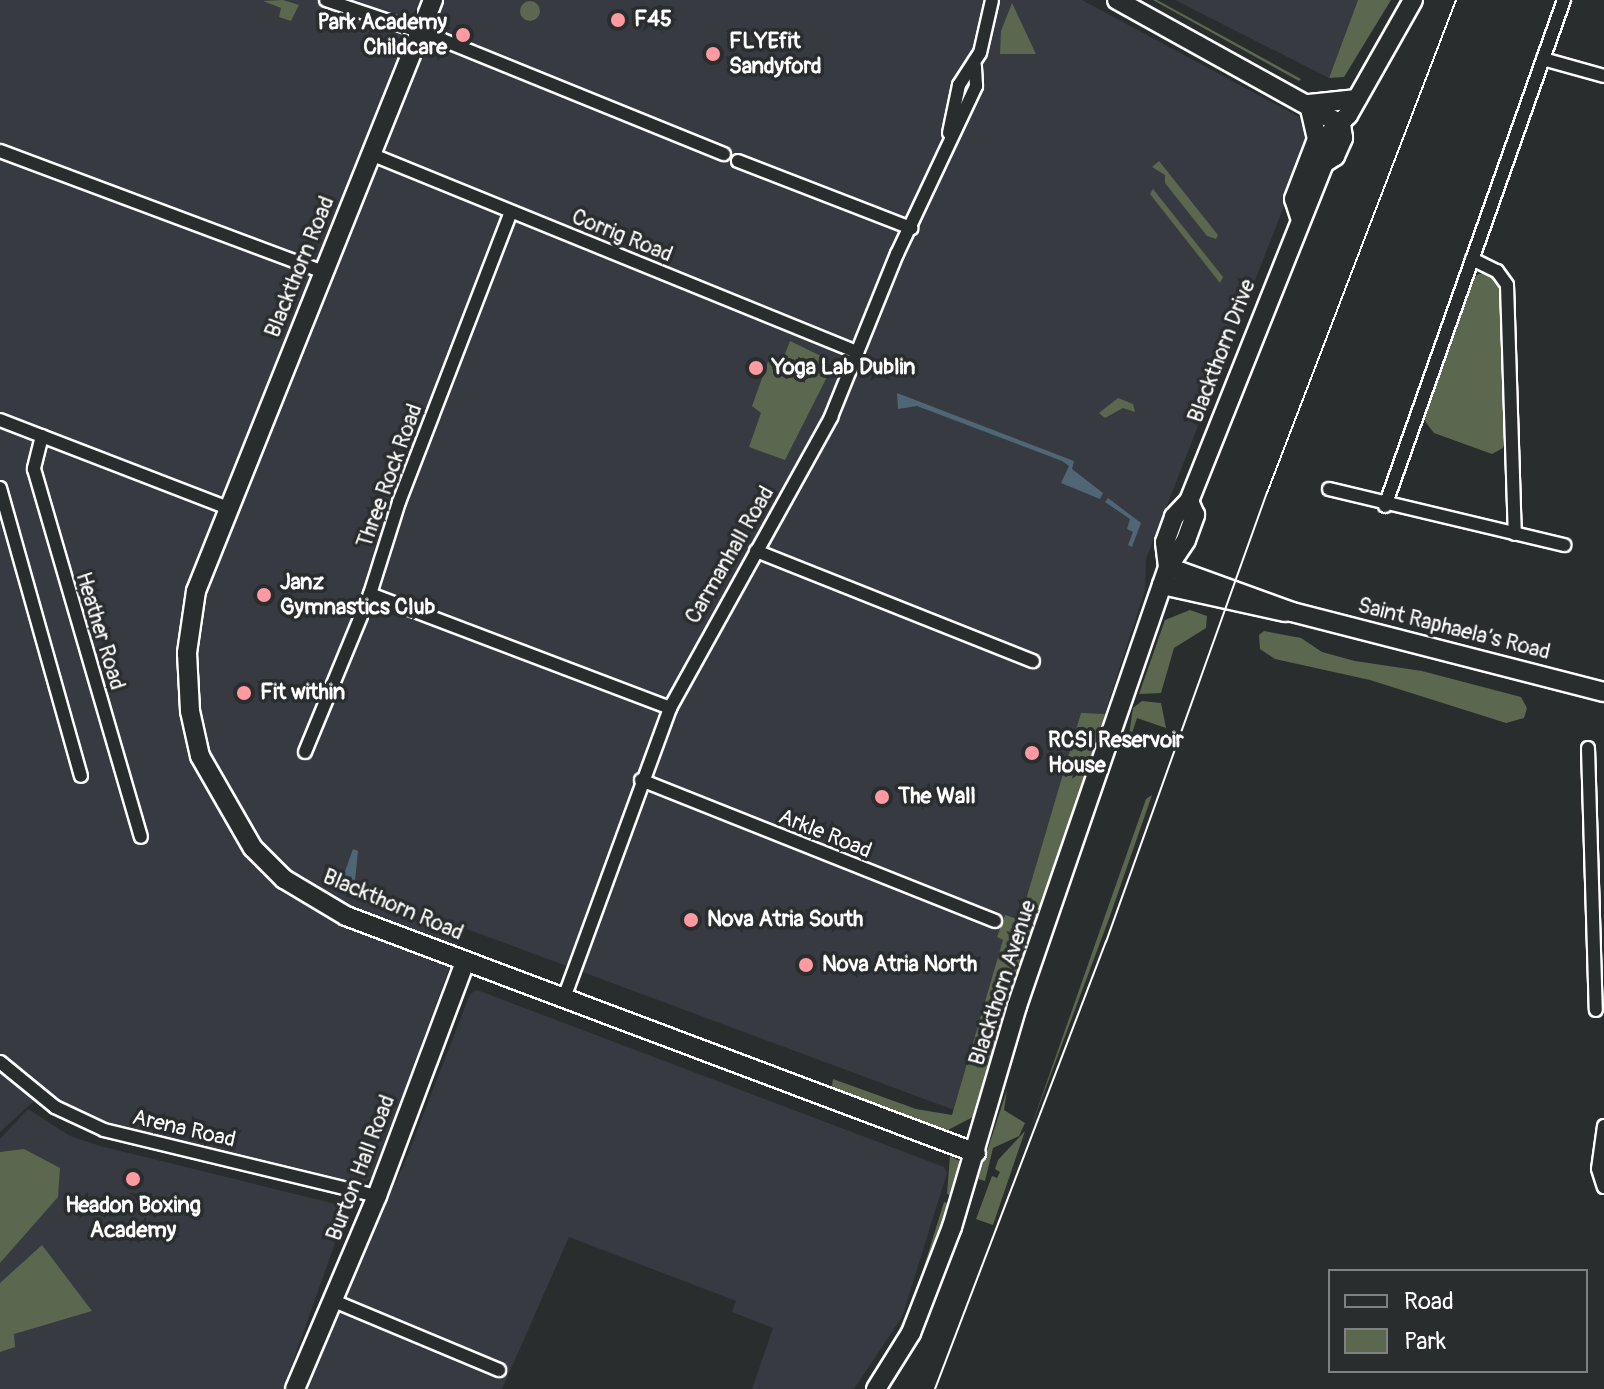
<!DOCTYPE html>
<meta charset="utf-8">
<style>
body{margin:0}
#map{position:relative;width:1604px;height:1389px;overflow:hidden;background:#2a2d2e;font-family:Pangolin,sans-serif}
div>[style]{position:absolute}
.built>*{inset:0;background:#373a41}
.green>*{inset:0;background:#5c674f}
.round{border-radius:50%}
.water>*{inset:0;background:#4f6674}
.roads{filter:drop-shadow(2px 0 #fff) drop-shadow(-2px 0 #fff) drop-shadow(0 2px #fff) drop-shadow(0 -2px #fff)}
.street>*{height:12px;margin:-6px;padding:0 6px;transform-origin:6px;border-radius:6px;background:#2a2d2e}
.secondary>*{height:18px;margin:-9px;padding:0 9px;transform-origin:9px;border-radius:9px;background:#2a2d2e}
.tram>*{height:2px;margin:-1px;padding:0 1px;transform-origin:1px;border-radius:1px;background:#fff}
.dots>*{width:22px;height:22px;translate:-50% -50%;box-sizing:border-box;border:4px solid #2a2d2e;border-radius:50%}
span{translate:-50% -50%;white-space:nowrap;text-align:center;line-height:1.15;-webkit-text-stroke:7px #2a2d2e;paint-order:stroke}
.poi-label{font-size:22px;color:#fff;font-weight:700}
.left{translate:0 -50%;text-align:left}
.right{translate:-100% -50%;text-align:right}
.street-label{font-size:22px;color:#fff}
.legend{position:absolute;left:1328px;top:1269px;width:260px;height:104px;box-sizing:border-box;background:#2a2d2e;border:2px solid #7f8182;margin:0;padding:10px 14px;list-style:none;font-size:24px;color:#fff}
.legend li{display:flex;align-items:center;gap:16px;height:40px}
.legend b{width:40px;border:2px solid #7f8182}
</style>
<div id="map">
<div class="built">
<div style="clip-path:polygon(0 0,1082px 0,1299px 117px,1308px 145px,1146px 559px,1145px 590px,973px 1117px,464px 928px,372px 1178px,362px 1183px,110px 1128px,44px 1092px,0 1132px)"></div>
<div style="clip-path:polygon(1175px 0,1358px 0,1329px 78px)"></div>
<div style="clip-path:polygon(477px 990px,944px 1167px,947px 1173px,902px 1317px,854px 1389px,752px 1389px,773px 1328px,732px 1312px,736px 1301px,569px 1237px,502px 1389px,302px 1389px,342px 1290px,403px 1167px,470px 994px)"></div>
<div style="clip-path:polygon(28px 1109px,70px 1136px,100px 1146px,348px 1207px,283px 1389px,0 1389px,0 1139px)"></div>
</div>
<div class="green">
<div style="clip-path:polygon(283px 0,299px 5px,291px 21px,279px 17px,281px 8px,263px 1px)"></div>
<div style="clip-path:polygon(1153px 0,1157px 0,1301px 79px,1299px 81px)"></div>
<div style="clip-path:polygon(1358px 0,1391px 0,1344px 77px,1329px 78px)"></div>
<div class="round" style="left:520px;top:1px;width:20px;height:20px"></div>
<div style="clip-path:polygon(1012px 3px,1036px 54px,1000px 54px,1001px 31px)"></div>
<div style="clip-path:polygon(1159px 161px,1218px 235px,1216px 239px,1207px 236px,1165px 183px,1165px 175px,1152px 167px)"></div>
<div style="clip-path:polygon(1153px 189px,1223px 277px,1220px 283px,1150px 194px)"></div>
<div style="clip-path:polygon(1478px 274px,1493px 274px,1502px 287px,1507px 437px,1503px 448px,1492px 454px,1434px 433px,1424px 420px,1467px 287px)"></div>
<div style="clip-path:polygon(790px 341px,821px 356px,830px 371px,785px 460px,749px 447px,761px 413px,752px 406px,769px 359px,781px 364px)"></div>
<div style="clip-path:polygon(1118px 398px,1133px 404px,1135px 412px,1123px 408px,1105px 418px,1099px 413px)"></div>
<div style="clip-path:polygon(1190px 610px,1207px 616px,1206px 628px,1174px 648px,1161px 693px,1139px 694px,1165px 620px)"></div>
<div style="clip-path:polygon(1264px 631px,1301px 638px,1322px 652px,1355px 661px,1422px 671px,1521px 697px,1527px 708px,1524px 718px,1506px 723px,1370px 680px,1275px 659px,1260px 649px,1259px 635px)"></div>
<div style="clip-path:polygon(1142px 701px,1161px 703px,1166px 728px,1137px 718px,1127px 748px,1133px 708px)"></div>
<div style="clip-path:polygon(1081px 713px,1105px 714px,973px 1117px,946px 1131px,831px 1092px,833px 1079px,916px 1109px,952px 1115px,1003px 940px,997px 937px,1005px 915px,1020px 920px)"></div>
<div style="clip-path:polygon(1152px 795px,1110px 916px,1030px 1130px,1146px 799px)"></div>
<div style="clip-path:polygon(1007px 1090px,1004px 1110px,1025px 1123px,1019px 1136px,993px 1148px,985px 1181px,978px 1179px)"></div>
<div style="clip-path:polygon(1025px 1131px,993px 1225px,976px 1219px,992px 1176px,997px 1178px,1000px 1172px,995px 1169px,998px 1160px)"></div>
<div style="clip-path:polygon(24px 1149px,60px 1168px,58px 1197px,0 1263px,0 1152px)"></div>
<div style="clip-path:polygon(950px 1156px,963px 1163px,956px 1197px,947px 1194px)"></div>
<div style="clip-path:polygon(944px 1202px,954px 1205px,951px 1215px,943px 1225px,911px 1318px,890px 1350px,918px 1286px)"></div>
<div style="clip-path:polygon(42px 1245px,92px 1311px,14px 1334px,15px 1347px,0 1352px,0 1283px)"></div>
</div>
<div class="water">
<div style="clip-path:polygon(897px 393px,1074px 461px,1072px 469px,1103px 493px,1100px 499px,1061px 483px,1069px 466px,1062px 461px,917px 406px,898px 409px)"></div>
<div style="clip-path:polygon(1108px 498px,1141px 523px,1132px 547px,1128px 545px,1133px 532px,1127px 529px,1130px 519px,1105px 502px)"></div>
<div style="clip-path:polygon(353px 849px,358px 851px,355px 881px,343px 877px)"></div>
</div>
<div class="roads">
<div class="street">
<div style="left:326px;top:0;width:113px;rotate:18.6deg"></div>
<div style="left:433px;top:36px;width:314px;rotate:22.1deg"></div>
<div style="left:1543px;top:59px;width:63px;rotate:15.6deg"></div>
<div style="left:949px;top:133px;width:49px;rotate:-78.2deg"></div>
<div style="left:959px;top:85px;width:38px;rotate:-57deg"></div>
<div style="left:980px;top:53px;width:54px;rotate:-77.2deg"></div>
<div style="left:0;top:151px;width:346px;rotate:20.5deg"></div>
<div style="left:373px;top:155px;width:523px;rotate:22.15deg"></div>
<div style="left:738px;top:161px;width:186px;rotate:21.2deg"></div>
<div style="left:1472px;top:259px;width:28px;rotate:26deg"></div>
<div style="left:1497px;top:271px;width:17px;rotate:54deg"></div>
<div style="left:1507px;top:285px;width:249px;rotate:88.2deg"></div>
<div style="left:0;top:420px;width:244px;rotate:21.1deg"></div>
<div style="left:42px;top:436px;width:34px;rotate:104deg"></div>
<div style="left:34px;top:469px;width:383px;rotate:73.8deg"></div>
<div style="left:0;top:488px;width:299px;rotate:74.3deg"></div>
<div style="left:1329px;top:489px;width:242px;rotate:13.4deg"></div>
<div style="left:1385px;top:506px;width:537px;rotate:-70.52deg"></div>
<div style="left:756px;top:551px;width:298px;rotate:21.7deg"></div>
<div style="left:370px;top:594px;width:321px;rotate:20.8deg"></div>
<div style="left:1588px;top:748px;width:262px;rotate:88.3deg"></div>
<div style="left:305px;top:752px;width:171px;rotate:-67.6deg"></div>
<div style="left:370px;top:594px;width:96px;rotate:-72.5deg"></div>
<div style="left:399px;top:502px;width:311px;rotate:-68.9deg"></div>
<div style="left:641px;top:780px;width:381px;rotate:21.7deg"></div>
<div style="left:564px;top:998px;width:309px;rotate:-69.9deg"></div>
<div style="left:670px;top:708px;width:333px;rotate:-61deg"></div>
<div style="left:831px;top:417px;width:176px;rotate:-68deg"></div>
<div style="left:897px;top:254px;width:186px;rotate:-64.8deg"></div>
<div style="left:976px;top:86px;width:20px;rotate:-93deg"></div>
<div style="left:0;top:1062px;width:71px;rotate:39.3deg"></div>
<div style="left:55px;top:1107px;width:54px;rotate:25.1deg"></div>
<div style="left:104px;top:1130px;width:281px;rotate:13.6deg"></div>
<div style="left:1604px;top:1126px;width:43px;rotate:97.9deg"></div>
<div style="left:1598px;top:1169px;width:19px;rotate:72deg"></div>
<div style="left:334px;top:1301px;width:179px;rotate:22.7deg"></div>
</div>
<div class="secondary">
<div style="left:433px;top:0;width:637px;rotate:111.85deg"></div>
<div style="left:196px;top:591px;width:63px;rotate:98.3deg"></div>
<div style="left:187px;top:653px;width:58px;rotate:87deg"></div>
<div style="left:190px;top:711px;width:46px;rotate:77.5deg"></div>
<div style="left:200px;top:756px;width:106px;rotate:60.1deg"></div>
<div style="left:253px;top:848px;width:44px;rotate:45deg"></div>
<div style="left:284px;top:879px;width:72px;rotate:30.8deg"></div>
<div style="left:346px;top:916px;width:673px;rotate:20.62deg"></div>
<div style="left:1117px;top:0;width:256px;rotate:29deg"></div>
<div style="left:1309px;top:104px;width:48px;rotate:-5.9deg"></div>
<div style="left:1324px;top:163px;width:13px;rotate:-32deg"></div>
<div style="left:1335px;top:156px;width:20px;rotate:-66deg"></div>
<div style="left:1343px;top:138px;width:14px;rotate:-98deg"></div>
<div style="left:1300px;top:217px;width:19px;rotate:-108deg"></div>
<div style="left:1294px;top:199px;width:64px;rotate:-69deg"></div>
<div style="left:1317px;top:139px;width:36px;rotate:-103deg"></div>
<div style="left:1168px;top:567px;width:25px;rotate:-97deg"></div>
<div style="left:1165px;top:542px;width:27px;rotate:-70deg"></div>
<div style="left:1174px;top:517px;width:22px;rotate:-47deg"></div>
<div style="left:1189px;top:501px;width:364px;rotate:-68.2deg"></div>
<div style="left:1324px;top:163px;width:28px;rotate:-82deg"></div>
<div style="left:1328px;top:135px;width:28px;rotate:-45deg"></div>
<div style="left:1348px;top:115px;width:132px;rotate:-60.5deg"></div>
<div style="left:1168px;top:567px;width:132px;rotate:19.9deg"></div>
<div style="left:1292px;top:612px;width:322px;rotate:14.4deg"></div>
<div style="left:1162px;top:585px;width:126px;rotate:12.4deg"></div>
<div style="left:295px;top:1389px;width:210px;rotate:-67deg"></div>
<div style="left:377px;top:1196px;width:250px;rotate:-69.4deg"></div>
<div style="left:876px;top:1389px;width:66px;rotate:-58deg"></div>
<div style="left:911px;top:1333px;width:114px;rotate:-68.9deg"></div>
<div style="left:952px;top:1227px;width:230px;rotate:-73.6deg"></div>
<div style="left:1017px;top:1006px;width:464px;rotate:-71deg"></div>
<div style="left:1168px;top:567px;width:32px;rotate:-56deg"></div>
<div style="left:1186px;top:540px;width:27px;rotate:-70deg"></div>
<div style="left:1195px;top:515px;width:15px;rotate:-113deg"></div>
</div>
</div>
<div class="tram">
<div style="left:935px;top:1389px;width:479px;rotate:-69.1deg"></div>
<div style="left:1106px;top:942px;width:477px;rotate:-70.3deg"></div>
<div style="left:1267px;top:493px;width:528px;rotate:-69.02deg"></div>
</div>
<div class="dots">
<div style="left:618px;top:20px;background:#ff9aa2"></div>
<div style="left:463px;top:35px;background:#ff9aa2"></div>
<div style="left:713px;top:54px;background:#ff9aa2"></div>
<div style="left:756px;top:368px;background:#ff9aa2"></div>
<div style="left:264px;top:595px;background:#ff9aa2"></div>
<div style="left:244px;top:693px;background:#ff9aa2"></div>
<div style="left:1032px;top:753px;background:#ff9aa2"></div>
<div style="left:882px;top:797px;background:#ff9aa2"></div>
<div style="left:691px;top:920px;background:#ff9aa2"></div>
<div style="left:806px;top:965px;background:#ff9aa2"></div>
<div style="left:133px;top:1179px;background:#ff9aa2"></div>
</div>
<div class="poi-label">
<span class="left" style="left:634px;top:20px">F45</span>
<span class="right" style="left:447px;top:35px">Park Academy<br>Childcare</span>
<span class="left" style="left:729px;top:54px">FLYEfit<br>Sandyford</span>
<span class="left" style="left:772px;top:368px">Yoga Lab Dublin</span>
<span class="left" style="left:280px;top:595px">Janz<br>Gymnastics Club</span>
<span class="left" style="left:260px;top:693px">Fit within</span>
<span class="left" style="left:1048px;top:753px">RCSI Reservoir<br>House</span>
<span class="left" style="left:898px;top:797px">The Wall</span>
<span class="left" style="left:707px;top:920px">Nova Atria South</span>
<span class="left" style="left:822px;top:965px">Nova Atria North</span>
<span style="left:133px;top:1218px">Headon Boxing<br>Academy</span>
</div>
<div class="street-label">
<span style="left:622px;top:236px;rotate:22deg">Corrig Road</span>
<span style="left:300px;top:267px;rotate:-68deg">Blackthorn Road</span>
<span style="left:1222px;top:351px;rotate:-69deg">Blackthorn Drive</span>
<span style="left:390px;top:476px;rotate:-70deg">Three Rock Road</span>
<span style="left:730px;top:555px;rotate:-60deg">Carmanhall Road</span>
<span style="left:1454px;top:629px;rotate:14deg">Saint Raphaela’s Road</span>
<span style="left:100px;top:631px;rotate:73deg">Heather Road</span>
<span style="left:825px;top:834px;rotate:22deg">Arkle Road</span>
<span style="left:393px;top:905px;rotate:23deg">Blackthorn Road</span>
<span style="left:1003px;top:983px;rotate:-72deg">Blackthorn Avenue</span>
<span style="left:184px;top:1129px;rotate:13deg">Arena Road</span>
<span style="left:361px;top:1168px;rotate:-69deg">Burton Hall Road</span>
</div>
<ul class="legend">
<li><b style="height:10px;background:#2a2d2e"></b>Road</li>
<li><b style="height:22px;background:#5c674f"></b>Park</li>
</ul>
</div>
